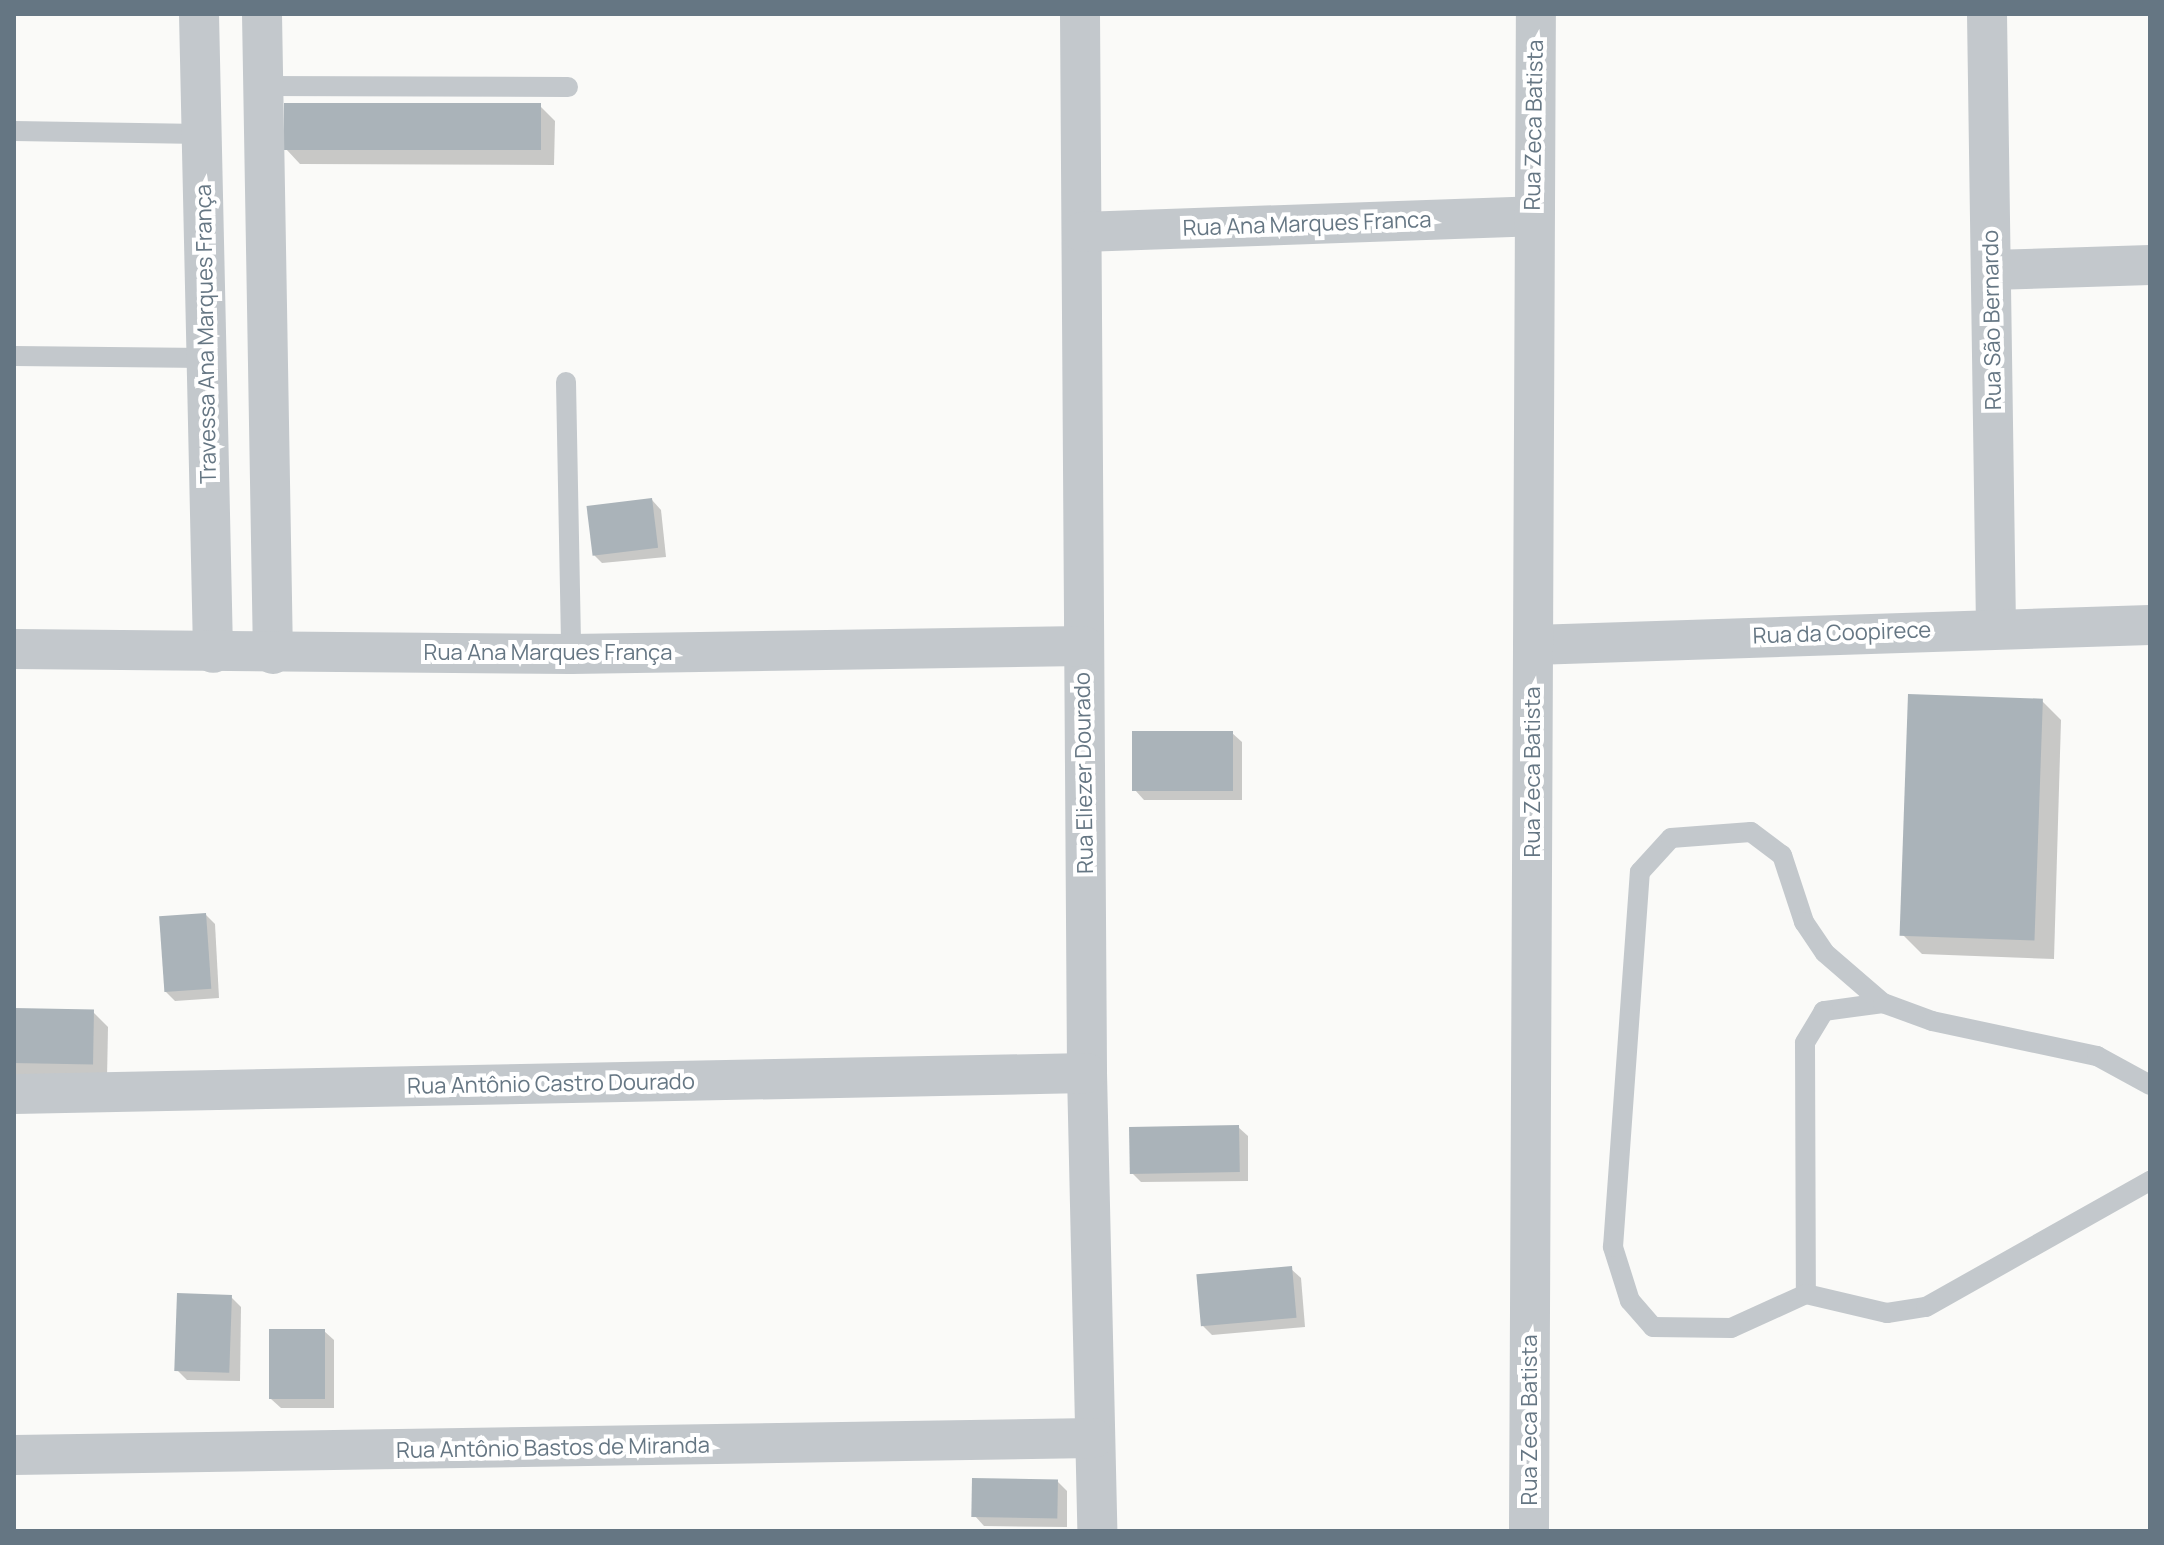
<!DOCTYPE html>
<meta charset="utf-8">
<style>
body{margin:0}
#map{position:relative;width:2164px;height:1545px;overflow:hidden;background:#fafaf8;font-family:Manrope,sans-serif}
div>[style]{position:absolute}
.shadow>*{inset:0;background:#0003}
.building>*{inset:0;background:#aab3b9;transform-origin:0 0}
.lane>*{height:20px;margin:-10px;padding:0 10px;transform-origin:10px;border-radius:10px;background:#c3c8cc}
.street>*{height:40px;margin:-20px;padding:0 20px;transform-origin:20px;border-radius:20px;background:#c3c8cc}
span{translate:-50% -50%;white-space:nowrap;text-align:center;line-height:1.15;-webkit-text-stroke:8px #fff;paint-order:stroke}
.street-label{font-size:22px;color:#657683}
.frame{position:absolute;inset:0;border:16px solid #657683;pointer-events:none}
</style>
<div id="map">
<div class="shadow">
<div style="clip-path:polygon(540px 106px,555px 121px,554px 165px,300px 164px,286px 149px)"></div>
<div style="clip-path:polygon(652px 500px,661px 510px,666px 557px,602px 563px,593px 554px)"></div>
<div style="clip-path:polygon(2042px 701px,2061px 720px,2054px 959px,1922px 954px,1903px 935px)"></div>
<div style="clip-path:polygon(1232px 733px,1242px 742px,1242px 800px,1144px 800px,1135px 790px)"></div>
<div style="clip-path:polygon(206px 915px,215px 924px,219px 998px,175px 1001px,165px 991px)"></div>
<div style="clip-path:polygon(14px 1010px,93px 1012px,108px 1027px,107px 1079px,14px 1077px)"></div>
<div style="clip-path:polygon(1238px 1127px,1248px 1136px,1248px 1181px,1141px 1182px,1131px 1172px)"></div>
<div style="clip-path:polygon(1291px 1269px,1301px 1278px,1305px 1327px,1212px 1335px,1202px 1325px)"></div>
<div style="clip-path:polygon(231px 1297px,241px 1307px,240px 1381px,187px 1380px,177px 1370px)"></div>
<div style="clip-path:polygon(324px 1331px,334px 1340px,334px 1408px,281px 1408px,271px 1399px)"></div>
<div style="clip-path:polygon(1057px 1481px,1067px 1491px,1067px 1527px,984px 1526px,975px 1516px)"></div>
</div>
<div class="building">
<div style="left:284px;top:103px;width:257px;height:47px"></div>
<div style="left:652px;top:498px;width:50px;height:66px;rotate:83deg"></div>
<div style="left:1908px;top:694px;width:135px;height:242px;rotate:2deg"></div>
<div style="left:1132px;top:731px;width:101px;height:60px"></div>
<div style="left:206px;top:913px;width:76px;height:47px;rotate:86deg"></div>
<div style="left:14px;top:1008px;width:80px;height:55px;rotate:1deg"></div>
<div style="left:1239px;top:1125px;width:47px;height:110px;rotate:89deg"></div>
<div style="left:1292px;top:1266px;width:52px;height:96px;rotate:85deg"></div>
<div style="left:177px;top:1293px;width:55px;height:78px;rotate:2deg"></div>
<div style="left:269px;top:1329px;width:56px;height:70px"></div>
<div style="left:972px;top:1478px;width:86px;height:39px;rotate:1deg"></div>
</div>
<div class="lane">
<div style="left:263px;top:86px;width:305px;rotate:0.2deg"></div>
<div style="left:14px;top:131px;width:187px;rotate:0.9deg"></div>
<div style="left:14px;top:356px;width:191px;rotate:0.6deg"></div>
<div style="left:566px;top:382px;width:272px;rotate:88.9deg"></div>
<div style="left:1883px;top:1003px;width:60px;rotate:172.3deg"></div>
<div style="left:1824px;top:1011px;width:37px;rotate:121deg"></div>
<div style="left:1805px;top:1043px;width:251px;rotate:89.8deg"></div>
<div style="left:1806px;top:1294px;width:82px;rotate:155.6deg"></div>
<div style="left:1731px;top:1328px;width:78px;rotate:-179.3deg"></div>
<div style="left:1653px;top:1327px;width:35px;rotate:-131deg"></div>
<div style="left:1630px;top:1301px;width:57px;rotate:-107.5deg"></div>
<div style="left:1613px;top:1247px;width:376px;rotate:-85.9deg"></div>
<div style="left:1640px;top:872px;width:46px;rotate:-47.6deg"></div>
<div style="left:1671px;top:838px;width:80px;rotate:-4.3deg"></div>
<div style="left:1751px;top:832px;width:39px;rotate:37deg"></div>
<div style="left:1782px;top:855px;width:71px;rotate:71.8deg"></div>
<div style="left:1804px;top:922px;width:37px;rotate:56deg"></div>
<div style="left:1825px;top:953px;width:77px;rotate:40.8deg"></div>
<div style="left:1883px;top:1003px;width:52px;rotate:20.2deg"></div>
<div style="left:1932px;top:1021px;width:169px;rotate:12deg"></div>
<div style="left:2097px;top:1056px;width:60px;rotate:28.7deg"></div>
<div style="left:1806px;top:1294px;width:83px;rotate:13.2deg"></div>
<div style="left:1887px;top:1313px;width:39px;rotate:-9deg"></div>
<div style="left:1926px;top:1307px;width:257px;rotate:-29.4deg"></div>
</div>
<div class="street">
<div style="left:199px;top:14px;width:639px;rotate:88.74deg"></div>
<div style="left:262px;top:14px;width:640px;rotate:89.02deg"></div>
<div style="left:1080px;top:14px;width:1059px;rotate:89.62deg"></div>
<div style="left:1087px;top:1073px;width:458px;rotate:88.7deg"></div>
<div style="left:1987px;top:14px;width:613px;rotate:89.16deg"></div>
<div style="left:1082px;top:232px;width:450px;rotate:-2deg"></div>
<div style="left:1991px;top:270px;width:159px;rotate:-1.8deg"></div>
<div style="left:1533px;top:645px;width:617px;rotate:-1.86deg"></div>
<div style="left:14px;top:649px;width:557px;rotate:0.51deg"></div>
<div style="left:571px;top:654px;width:512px;rotate:-0.9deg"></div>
<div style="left:14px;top:1094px;width:1073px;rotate:-1.12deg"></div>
<div style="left:14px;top:1455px;width:1079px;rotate:-0.9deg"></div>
<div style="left:1529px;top:1531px;width:1517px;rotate:-89.74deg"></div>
</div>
<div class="street-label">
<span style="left:1534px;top:125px;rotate:-89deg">Rua Zeca Batista</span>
<span style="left:1307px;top:224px;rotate:-2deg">Rua Ana Marques Franca</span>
<span style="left:1992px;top:320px;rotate:-91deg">Rua São Bernardo</span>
<span style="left:206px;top:334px;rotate:-91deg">Travessa Ana Marques França</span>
<span style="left:1842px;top:633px;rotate:-2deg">Rua da Coopirece</span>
<span style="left:548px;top:653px">Rua Ana Marques França</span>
<span style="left:1533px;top:772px;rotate:-90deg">Rua Zeca Batista</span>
<span style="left:1084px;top:773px;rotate:-91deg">Rua Eliezer Dourado</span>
<span style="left:551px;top:1084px;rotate:-1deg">Rua Antônio Castro Dourado</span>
<span style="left:1530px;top:1420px;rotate:-90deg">Rua Zeca Batista</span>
<span style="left:553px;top:1448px;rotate:-1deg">Rua Antônio Bastos de Miranda</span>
</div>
<div class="frame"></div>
</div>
